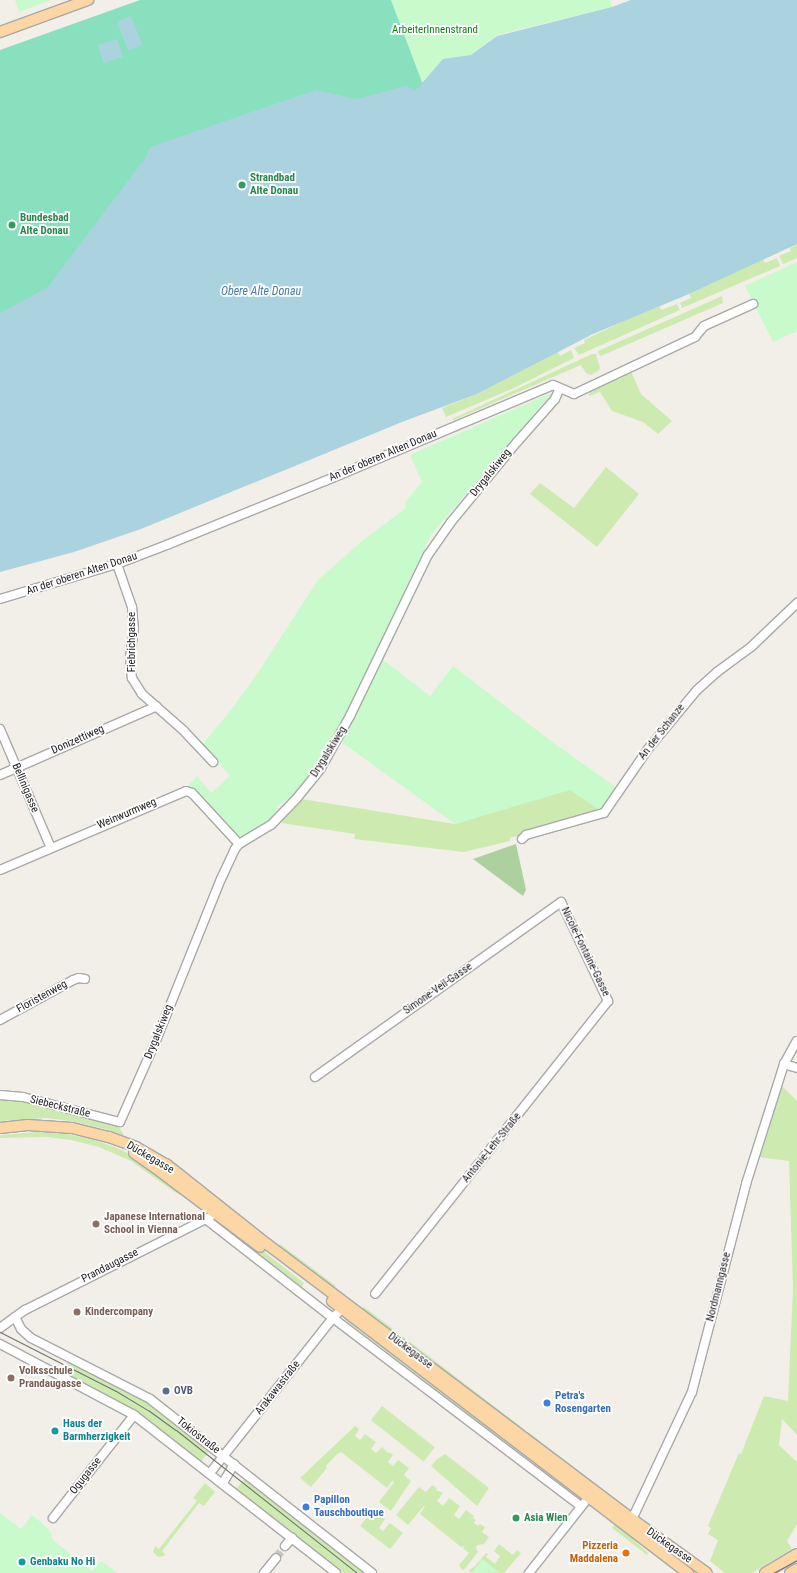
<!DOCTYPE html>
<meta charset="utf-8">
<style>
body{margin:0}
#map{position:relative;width:797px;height:1573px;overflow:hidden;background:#f2efe9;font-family:"Roboto Condensed",sans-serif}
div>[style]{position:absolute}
.grass>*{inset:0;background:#cdebb0;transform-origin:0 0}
.forest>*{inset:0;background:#add19e}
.park>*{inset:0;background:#c8facc}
.pitch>*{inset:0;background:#88e0be}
.water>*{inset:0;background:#aad3df;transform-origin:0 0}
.minor-tunnel>*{height:8px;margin-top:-4px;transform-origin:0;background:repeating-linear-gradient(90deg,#c8c6c1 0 8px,transparent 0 12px)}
.roads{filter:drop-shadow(1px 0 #a9a9a9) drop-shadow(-1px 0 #a9a9a9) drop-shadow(0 1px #a9a9a9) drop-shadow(0 -1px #a9a9a9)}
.minor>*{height:8px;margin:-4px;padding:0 4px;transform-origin:4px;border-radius:4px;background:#fff}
.major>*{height:10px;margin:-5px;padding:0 5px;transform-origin:5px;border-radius:5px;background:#fcd6a4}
.tram>*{height:1px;margin:-0.5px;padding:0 0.5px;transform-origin:0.5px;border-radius:0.5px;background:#707070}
.dots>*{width:11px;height:11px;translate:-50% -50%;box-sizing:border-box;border:2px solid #fff;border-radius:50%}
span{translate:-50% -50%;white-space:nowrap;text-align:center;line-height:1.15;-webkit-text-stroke:3.5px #fff;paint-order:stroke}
.park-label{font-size:11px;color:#0c8416}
.leisure-label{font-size:11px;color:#27864d;font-weight:700}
.left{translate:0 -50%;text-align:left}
.street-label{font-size:11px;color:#222}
.education-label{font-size:11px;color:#785e54;font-weight:700}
.service-label{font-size:11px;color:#4e5e75;font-weight:700}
.shop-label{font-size:11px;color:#366cbe;font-weight:700}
.culture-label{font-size:11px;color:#0d838f;font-weight:700}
.food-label{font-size:11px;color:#c56008;font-weight:700}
.right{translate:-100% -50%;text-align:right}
.water-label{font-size:12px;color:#4a7aab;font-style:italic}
</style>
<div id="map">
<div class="grass">
<div style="clip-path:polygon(797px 244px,797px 258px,783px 264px,779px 256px,791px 251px,790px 248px)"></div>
<div style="clip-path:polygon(777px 258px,780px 266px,682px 308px,680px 303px,691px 298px,689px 294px,763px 259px,765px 263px)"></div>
<div style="clip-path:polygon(722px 296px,723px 303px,601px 356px,599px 355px,598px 351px)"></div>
<div style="clip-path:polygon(677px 304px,680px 310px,579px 355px,574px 348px,585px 343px,584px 340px,628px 319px,660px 306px,661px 310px)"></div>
<div style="clip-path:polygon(571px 350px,574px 358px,514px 388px,446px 417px,442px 408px,477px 394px,558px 352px,560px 356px)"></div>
<div style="clip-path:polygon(592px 354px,596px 354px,600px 368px,599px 370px,591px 375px,586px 373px,581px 365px,454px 420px,452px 419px)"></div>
<div style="clip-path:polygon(630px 369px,641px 394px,672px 421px,658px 434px,643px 422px,612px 411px,600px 392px,589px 396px,589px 387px,612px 380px,620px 379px)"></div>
<div style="clip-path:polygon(606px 467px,639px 494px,597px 547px,530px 494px,540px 483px,574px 508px)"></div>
<div style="clip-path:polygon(570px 789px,604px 813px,590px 821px,522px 839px,517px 836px,510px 838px,510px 841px,464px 852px,354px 839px,355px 834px,281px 823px,302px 799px,455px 824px)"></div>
<div style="clip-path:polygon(780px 1084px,797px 1101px,797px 1435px,782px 1419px,779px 1445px,797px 1462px,797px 1524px,787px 1541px,792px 1549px,752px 1573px,725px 1573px,710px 1561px,718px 1540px,708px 1534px,711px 1528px,708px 1526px,739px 1453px,741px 1454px,764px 1396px,788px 1401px,793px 1289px,789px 1161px,758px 1157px)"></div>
<div style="clip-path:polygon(0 1098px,21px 1100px,118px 1125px,125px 1137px,105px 1129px,70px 1121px,47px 1118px,0 1121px)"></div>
<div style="clip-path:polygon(38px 1132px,67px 1134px,91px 1139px,115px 1147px,130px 1154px,190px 1199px,176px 1193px,131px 1161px,99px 1147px,71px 1140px,47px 1137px,0 1138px,0 1135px)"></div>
<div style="clip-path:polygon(226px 1222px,304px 1283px,302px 1287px,222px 1227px)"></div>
<div style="clip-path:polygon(280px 1244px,336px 1286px,333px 1290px,278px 1247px)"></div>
<div style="clip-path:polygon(363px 1306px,524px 1429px,523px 1430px,519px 1431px,363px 1310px)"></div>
<div style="clip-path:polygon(345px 1318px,352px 1320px,577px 1493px,578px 1496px,576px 1496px,345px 1320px)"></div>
<div style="clip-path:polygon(68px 1361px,148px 1402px,210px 1450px,201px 1462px,132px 1409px,62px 1374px)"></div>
<div style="left:382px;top:1406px;width:67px;height:18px;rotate:38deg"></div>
<div style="clip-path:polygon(355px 1426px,359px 1429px,355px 1436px,360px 1440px,365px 1434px,376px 1442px,371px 1449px,376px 1453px,382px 1447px,388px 1453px,389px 1452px,393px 1455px,388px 1462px,393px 1466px,398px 1460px,409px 1468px,404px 1475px,411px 1481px,391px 1511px,379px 1502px,394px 1482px,392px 1481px,387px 1488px,341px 1452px,336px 1455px,326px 1466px,327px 1468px,311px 1487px,300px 1478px)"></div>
<div style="clip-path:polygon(528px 1432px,630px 1510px,626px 1511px,528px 1438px)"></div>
<div style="clip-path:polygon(445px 1454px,489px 1488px,477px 1506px,431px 1466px,437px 1459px)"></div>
<div style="left:245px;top:1478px;width:153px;height:14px;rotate:38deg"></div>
<div style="clip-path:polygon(205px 1483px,215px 1492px,204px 1506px,199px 1503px,162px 1551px,165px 1554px,164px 1556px,158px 1557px,153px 1552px,155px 1546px,159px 1549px,197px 1501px,193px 1498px)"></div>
<div style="clip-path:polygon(432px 1485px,437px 1488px,436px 1490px,443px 1493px,437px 1501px,443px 1506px,449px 1498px,460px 1506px,454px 1515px,459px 1519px,466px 1510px,474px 1516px,473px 1518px,476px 1520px,474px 1523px,478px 1526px,480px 1524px,485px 1527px,482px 1532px,489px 1537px,484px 1544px,477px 1545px,476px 1548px,478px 1552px,463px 1571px,459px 1565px,469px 1553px,463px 1548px,464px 1546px,461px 1547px,420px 1514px,425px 1506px,424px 1506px,408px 1525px,396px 1515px,419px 1487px,426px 1492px)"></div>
<div style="clip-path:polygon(373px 1510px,385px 1519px,379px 1528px,383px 1531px,390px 1523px,403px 1533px,390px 1549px,360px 1526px)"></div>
<div style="clip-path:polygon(615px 1524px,632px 1538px,648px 1553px,647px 1555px,612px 1528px)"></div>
<div style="clip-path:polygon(499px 1544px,513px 1555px,517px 1550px,521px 1553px,504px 1573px,469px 1572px,469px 1570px,474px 1567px,486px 1553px,488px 1554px,486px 1557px,495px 1564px,500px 1556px,494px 1551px)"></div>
</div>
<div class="forest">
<div style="clip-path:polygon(516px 844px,526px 890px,523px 896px,473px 859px)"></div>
</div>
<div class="park">
<div style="clip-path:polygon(15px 0,51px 0,19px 12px)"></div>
<div style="clip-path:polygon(391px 0,610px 0,612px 7px,497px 35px,471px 55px,443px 60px,422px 82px)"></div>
<div style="clip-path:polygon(797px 262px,797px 331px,773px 342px,745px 286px)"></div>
<div style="clip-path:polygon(551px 393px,553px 395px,550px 399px,544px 402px,431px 535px,346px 715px,325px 755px,312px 774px,296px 793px,278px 806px,274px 815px,265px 823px,242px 836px,235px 834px,191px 787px,188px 786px,197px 776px,211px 793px,230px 776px,202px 745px,231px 710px,259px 671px,318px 580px,363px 540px,406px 508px,405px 502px,422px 482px,410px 455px)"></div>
<div style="clip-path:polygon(382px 659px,430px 696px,453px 666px,551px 741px,620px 790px,604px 813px,570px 790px,455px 824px,340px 741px)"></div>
<div style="clip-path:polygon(0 1513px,21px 1529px,32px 1515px,49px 1529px,53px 1540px,92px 1571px,101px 1561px,117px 1573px,0 1573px)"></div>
<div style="clip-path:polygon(482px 1559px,499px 1572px,469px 1573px,473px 1572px)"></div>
</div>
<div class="pitch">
<div style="clip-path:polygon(140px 0,391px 0,422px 82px,467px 115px,0 385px,0 50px)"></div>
</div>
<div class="water">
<div style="clip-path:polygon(631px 0,797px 0,797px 244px,689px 294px,593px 334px,477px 394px,402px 422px,141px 529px,74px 552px,0 572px,0 313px,47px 288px,146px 157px,150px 147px,316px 90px,357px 99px,406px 86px,415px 91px,443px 59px,471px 55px,497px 36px,612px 7px)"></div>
<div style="left:131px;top:16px;width:31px;height:15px;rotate:69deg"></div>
<div style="left:117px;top:39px;width:19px;height:20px;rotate:72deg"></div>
</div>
<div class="minor-tunnel">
<div style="left:276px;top:1558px;width:15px;rotate:-53deg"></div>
</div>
<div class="roads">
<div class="minor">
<div style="left:117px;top:564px;width:46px;rotate:70.8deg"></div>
<div style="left:132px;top:607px;width:22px;rotate:85deg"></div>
<div style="left:134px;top:629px;width:28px;rotate:98deg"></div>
<div style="left:130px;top:657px;width:21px;rotate:85deg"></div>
<div style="left:132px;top:678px;width:19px;rotate:58deg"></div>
<div style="left:142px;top:694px;width:55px;rotate:41.3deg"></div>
<div style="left:183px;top:730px;width:44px;rotate:46.8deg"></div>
<div style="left:0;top:599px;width:122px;rotate:-16.7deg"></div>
<div style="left:117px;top:564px;width:56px;rotate:-21deg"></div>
<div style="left:169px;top:544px;width:168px;rotate:-22deg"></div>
<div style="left:325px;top:481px;width:247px;rotate:-22.8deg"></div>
<div style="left:553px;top:385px;width:23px;rotate:23deg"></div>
<div style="left:574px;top:394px;width:134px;rotate:-25.2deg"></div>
<div style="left:695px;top:337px;width:14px;rotate:-51deg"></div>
<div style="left:704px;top:326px;width:54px;rotate:-24.2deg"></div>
<div style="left:0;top:729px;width:129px;rotate:66.8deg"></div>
<div style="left:0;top:775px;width:171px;rotate:-23.7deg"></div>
<div style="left:522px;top:839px;width:6px;rotate:-45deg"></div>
<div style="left:526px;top:835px;width:81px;rotate:-15.8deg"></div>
<div style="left:604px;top:813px;width:78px;rotate:-55.5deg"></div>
<div style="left:648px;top:749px;width:77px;rotate:-50.3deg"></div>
<div style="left:697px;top:690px;width:27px;rotate:-42deg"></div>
<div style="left:717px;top:672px;width:42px;rotate:-36.3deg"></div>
<div style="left:751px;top:647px;width:64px;rotate:-43.7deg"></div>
<div style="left:0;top:870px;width:202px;rotate:-23deg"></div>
<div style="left:186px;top:791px;width:6px;rotate:18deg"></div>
<div style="left:192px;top:793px;width:69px;rotate:47.3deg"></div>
<div style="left:0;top:1020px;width:83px;rotate:-28.7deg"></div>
<div style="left:73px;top:980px;width:6px;rotate:-18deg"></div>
<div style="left:79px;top:978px;width:6px;rotate:9deg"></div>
<div style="left:784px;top:1064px;width:14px;rotate:17deg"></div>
<div style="left:315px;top:1077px;width:302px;rotate:-35.4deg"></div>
<div style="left:561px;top:902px;width:110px;rotate:64.6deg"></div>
<div style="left:608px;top:1001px;width:374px;rotate:128.5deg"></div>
<div style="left:0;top:1095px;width:23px;rotate:5deg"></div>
<div style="left:23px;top:1097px;width:100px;rotate:14.5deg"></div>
<div style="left:120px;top:1122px;width:92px;rotate:-66.2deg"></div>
<div style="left:157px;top:1038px;width:171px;rotate:-68.1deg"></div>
<div style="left:221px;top:879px;width:33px;rotate:-65deg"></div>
<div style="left:235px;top:849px;width:6px;rotate:-51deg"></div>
<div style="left:239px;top:844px;width:37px;rotate:-31deg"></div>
<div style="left:271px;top:825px;width:37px;rotate:-46deg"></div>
<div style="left:297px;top:798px;width:38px;rotate:-51deg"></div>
<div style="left:321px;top:768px;width:60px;rotate:-60.9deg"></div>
<div style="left:350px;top:716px;width:179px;rotate:-64.2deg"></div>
<div style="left:428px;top:555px;width:40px;rotate:-55.1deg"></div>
<div style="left:451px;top:522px;width:104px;rotate:-50.5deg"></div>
<div style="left:517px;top:442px;width:57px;rotate:-48.5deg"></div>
<div style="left:555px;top:399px;width:12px;rotate:-66deg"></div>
<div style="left:207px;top:1220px;width:160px;rotate:37.9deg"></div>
<div style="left:333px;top:1318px;width:311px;rotate:37.2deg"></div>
<div style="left:15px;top:1317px;width:13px;rotate:63deg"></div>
<div style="left:21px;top:1329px;width:13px;rotate:42deg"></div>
<div style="left:31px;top:1338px;width:134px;rotate:27.1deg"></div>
<div style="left:150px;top:1399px;width:282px;rotate:38.1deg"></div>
<div style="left:0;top:1328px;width:31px;rotate:-36deg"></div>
<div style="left:25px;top:1310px;width:207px;rotate:-26.7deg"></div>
<div style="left:0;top:1344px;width:152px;rotate:27.9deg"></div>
<div style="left:134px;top:1415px;width:256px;rotate:38deg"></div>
<div style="left:210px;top:1473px;width:198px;rotate:-51.6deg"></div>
<div style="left:333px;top:1318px;width:19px;rotate:-47deg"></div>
<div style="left:223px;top:1483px;width:22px;rotate:-60deg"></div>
<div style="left:53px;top:1518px;width:131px;rotate:-51.8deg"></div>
<div style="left:629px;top:1523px;width:12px;rotate:-59deg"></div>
<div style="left:635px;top:1513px;width:134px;rotate:-64.8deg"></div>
<div style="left:692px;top:1392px;width:215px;rotate:-75.4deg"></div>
<div style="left:746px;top:1184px;width:126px;rotate:-72.4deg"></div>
<div style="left:784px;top:1064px;width:26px;rotate:-61deg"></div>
<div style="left:285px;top:1546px;width:11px;rotate:-49deg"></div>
<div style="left:264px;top:1573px;width:19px;rotate:-51deg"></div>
<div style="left:529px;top:1573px;width:89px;rotate:-51.8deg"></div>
</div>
<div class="major">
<div style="left:0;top:32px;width:94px;rotate:-20deg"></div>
<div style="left:0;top:1128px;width:28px;rotate:-6deg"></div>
<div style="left:28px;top:1125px;width:44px;rotate:3.9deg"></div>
<div style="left:72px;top:1128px;width:38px;rotate:14deg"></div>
<div style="left:109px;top:1137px;width:29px;rotate:20deg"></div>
<div style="left:136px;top:1147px;width:34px;rotate:30deg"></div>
<div style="left:166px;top:1164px;width:129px;rotate:38.4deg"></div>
<div style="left:267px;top:1244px;width:457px;rotate:37deg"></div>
<div style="left:632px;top:1519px;width:92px;rotate:35.8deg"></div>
<div style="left:134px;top:1153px;width:33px;rotate:35deg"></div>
<div style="left:161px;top:1172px;width:124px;rotate:37.1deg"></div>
<div style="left:332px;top:1301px;width:448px;rotate:37.4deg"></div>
<div style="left:765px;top:1573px;width:37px;rotate:-31deg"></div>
<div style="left:790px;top:1573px;width:8px;rotate:-30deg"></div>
</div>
</div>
<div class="tram">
<div style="left:0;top:1332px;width:130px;rotate:27deg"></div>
<div style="left:116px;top:1391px;width:37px;rotate:31deg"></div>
<div style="left:148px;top:1410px;width:34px;rotate:36deg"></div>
<div style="left:176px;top:1430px;width:231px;rotate:38.3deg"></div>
<div style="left:773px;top:1573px;width:27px;rotate:-28deg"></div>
</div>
<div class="dots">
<div style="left:242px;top:185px;background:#2e9e5b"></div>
<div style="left:12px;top:225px;background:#2e9e5b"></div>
<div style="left:96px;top:1224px;background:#8d6e63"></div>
<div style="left:77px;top:1312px;background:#8d6e63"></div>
<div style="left:11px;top:1378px;background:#8d6e63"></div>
<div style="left:166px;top:1391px;background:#5c6f8a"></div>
<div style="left:547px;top:1403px;background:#3f7fe0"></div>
<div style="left:55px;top:1431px;background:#0f9aa8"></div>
<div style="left:306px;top:1507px;background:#3f7fe0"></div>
<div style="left:516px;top:1518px;background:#2e9e5b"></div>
<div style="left:626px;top:1553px;background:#e8710a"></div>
<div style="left:22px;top:1562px;background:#0f9aa8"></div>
</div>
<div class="park-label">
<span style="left:435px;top:30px">ArbeiterInnenstrand</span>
</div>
<div class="leisure-label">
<span class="left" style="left:250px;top:185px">Strandbad<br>Alte Donau</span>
<span class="left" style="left:20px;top:225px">Bundesbad<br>Alte Donau</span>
<span class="left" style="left:524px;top:1518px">Asia Wien</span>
</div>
<div class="street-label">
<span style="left:383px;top:456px;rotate:-23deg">An der oberen Alten Donau</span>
<span style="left:491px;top:473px;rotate:-51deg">Drygalskiweg</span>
<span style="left:82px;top:574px;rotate:-18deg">An der oberen Alten Donau</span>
<span style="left:132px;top:642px;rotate:-90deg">Fiebrichgasse</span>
<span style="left:662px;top:732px;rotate:-52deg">An der Schanze</span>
<span style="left:78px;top:740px;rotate:-24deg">Donizettiweg</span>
<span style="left:329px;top:752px;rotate:-58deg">Drygalskiweg</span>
<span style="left:25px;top:788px;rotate:67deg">Bellinigasse</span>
<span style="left:127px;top:814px;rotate:-23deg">Weinwurmweg</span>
<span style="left:585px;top:952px;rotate:64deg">Nicole-Fontaine-Gasse</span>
<span style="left:438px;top:989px;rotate:-35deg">Simone-Veil-Gasse</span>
<span style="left:42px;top:997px;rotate:-29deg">Floristenweg</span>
<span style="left:159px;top:1032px;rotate:-68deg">Drygalskiweg</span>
<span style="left:60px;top:1107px;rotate:14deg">Siebeckstraße</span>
<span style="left:492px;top:1148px;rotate:-51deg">Antonie-Lehr-Straße</span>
<span style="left:150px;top:1158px;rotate:30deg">Dückegasse</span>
<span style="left:110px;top:1266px;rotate:-27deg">Prandaugasse</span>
<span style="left:719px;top:1287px;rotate:-76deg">Nordmanngasse</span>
<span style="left:410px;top:1351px;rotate:37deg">Dückegasse</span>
<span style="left:278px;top:1388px;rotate:-52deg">Arakawastraße</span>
<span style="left:198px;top:1436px;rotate:38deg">Tokiostraße</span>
<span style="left:86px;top:1476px;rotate:-52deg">Ogugasse</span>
<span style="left:669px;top:1546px;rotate:35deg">Dückegasse</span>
</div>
<div class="education-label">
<span class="left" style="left:104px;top:1224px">Japanese International<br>School in Vienna</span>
<span class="left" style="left:85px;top:1312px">Kindercompany</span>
<span class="left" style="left:19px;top:1378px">Volksschule<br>Prandaugasse</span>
</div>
<div class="service-label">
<span class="left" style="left:174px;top:1391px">OVB</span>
</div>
<div class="shop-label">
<span class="left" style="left:555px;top:1403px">Petra's<br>Rosengarten</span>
<span class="left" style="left:314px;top:1507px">Papillon<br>Tauschboutique</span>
</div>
<div class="culture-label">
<span class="left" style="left:63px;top:1431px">Haus der<br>Barmherzigkeit</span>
<span class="left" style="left:30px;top:1562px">Genbaku No Hi</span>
</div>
<div class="food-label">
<span class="right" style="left:618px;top:1553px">Pizzeria<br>Maddalena</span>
</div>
<div class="water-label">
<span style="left:261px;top:292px">Obere Alte Donau</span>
</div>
</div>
